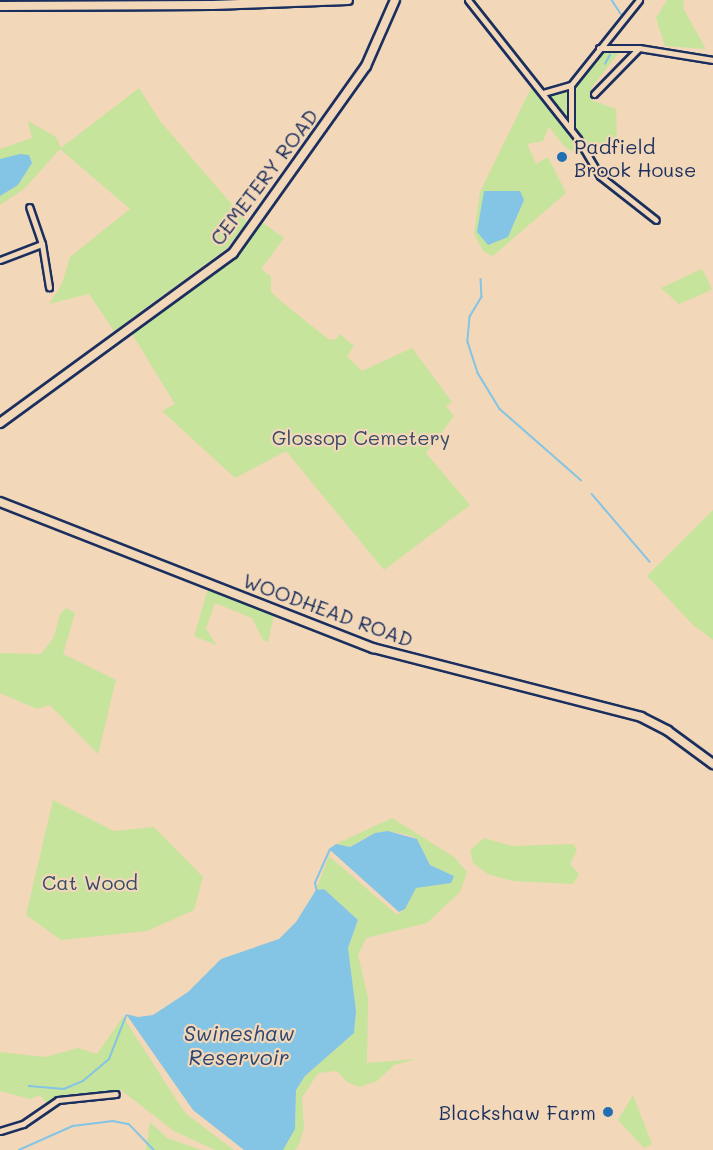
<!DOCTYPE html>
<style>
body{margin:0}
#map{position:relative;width:713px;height:1150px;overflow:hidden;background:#f2d7b9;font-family:Mali,sans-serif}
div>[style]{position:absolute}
.green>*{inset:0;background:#c6e49c}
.water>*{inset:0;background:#84c4e5}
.stream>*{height:1.5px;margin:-0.75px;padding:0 0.75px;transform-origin:0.75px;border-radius:0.75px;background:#84c4e5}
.roads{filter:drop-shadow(2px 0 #1b2f5e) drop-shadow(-2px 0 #1b2f5e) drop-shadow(0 2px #1b2f5e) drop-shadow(0 -2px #1b2f5e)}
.street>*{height:5px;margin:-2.5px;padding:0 2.5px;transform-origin:2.5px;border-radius:2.5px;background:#f2d7b9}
.secondary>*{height:8px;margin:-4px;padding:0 4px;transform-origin:4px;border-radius:4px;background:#f2d7b9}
.dots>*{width:16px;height:16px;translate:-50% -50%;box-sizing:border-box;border:3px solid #f2d7b9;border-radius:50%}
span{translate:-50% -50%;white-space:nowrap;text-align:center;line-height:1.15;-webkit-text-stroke:4.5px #f2d7b9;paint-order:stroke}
.poi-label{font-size:20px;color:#1b2f5e}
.left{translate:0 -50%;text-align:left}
.right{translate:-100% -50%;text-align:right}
.street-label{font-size:20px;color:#1b2f5e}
.park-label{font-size:20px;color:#354a67}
.water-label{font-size:21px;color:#2b4572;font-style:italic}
</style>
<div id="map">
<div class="green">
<div style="clip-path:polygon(667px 0,684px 0,683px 8px,706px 49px,665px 46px,656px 18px)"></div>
<div style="clip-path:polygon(evenodd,599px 50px,620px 51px,591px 88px,594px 94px,591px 100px,616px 109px,617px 147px,596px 147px,592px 155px,579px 155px,565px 147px,549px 127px,543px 141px,527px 144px,536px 164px,548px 157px,566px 193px,493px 256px,483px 251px,474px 234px,480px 192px,532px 86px,540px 96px,565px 91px,599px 50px,484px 192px,524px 200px,508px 237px,484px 192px)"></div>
<div style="clip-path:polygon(139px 88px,160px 121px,247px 222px,227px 248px,114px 331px,89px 294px,49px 304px,62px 284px,70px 257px,130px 209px,60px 149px,24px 189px,0 205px,0 196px,18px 185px,32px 163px,29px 155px,0 159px,0 149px,32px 138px,28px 121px,56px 137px,61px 148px)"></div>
<div style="clip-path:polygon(260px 221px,284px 238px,261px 269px,271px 277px,271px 291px,277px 298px,328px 339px,335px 340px,340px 334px,354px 346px,347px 356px,362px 371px,412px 348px,452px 402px,446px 406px,454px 416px,426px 453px,470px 505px,384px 570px,286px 451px,235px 478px,162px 411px,175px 404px,131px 332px,225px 263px,229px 265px)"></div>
<div style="clip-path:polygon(702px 269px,712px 289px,705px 293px,679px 304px,661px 288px)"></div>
<div style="clip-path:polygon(713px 510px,713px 640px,693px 625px,647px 576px)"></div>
<div style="clip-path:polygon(208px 589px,274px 615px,268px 642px,263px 640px,252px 618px,215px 603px,206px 628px,216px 645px,194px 636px)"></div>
<div style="clip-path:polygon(66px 608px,75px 613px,63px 654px,116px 680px,98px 754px,50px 705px,37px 709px,0 693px,0 653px,41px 654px,54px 637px,60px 614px)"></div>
<div style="clip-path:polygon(53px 800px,114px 831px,154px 827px,203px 877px,194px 910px,147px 931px,61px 940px,26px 915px)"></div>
<div style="clip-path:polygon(392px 818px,454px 857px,467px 872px,460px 892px,427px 923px,366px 938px,358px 955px,368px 998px,367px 1063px,417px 1059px,394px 1065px,377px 1081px,359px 1087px,347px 1082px,337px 1071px,318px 1073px,302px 1097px,304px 1128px,299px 1144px,295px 1150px,283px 1150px,295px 1129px,296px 1090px,305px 1076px,354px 1033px,356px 1011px,348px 948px,358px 920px,324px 889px,316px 890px,329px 856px,397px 915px,405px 909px,416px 888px,443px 883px,454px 876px,430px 865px,417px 839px,409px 835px,388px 831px,375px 833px,349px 847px,336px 844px)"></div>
<div style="clip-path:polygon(484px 838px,512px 846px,573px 844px,577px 850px,570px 864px,579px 874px,573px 884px,513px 881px,488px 874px,473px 863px,470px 850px)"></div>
<div style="clip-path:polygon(123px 1017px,185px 1113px,234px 1150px,215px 1150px,174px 1131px,121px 1090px,71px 1094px,47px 1103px,40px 1095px,30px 1099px,0 1091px,0 1052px,45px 1057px,78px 1048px,97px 1054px)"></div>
<div style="clip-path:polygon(633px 1095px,652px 1144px,644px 1148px,618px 1120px)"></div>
<div style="clip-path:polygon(150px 1122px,167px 1138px,201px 1150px,146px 1150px)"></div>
</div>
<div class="water">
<div style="clip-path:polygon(20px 154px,29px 155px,32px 163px,18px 185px,0 196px,0 159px)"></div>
<div style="clip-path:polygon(484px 191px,520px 191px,524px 200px,508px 237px,488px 245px,477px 232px)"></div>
<div style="clip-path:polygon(388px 831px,417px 839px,430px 865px,454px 876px,451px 883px,416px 888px,405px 909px,399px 912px,329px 849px,336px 844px,350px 847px,375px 833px)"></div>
<div style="clip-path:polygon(324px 889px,358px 920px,348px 948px,356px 1011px,354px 1033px,305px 1076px,296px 1090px,295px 1129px,283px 1150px,244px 1150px,193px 1110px,126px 1014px,138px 1017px,153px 1015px,188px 992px,221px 959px,279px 939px,296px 922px,316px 890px)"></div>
</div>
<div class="stream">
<div style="left:612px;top:0;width:17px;rotate:57deg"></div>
<div style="left:605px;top:64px;width:10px;rotate:-61deg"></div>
<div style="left:481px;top:279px;width:18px;rotate:87deg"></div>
<div style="left:482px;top:297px;width:23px;rotate:121deg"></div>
<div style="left:470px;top:317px;width:25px;rotate:95deg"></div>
<div style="left:468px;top:342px;width:33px;rotate:72deg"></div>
<div style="left:478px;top:373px;width:42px;rotate:58.6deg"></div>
<div style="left:500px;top:409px;width:108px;rotate:41.2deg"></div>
<div style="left:592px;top:494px;width:89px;rotate:49.5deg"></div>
<div style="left:317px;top:892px;width:9px;rotate:-103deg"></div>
<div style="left:315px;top:883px;width:36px;rotate:-66deg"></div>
<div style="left:29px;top:1086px;width:35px;rotate:5deg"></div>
<div style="left:64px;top:1089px;width:21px;rotate:-23deg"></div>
<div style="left:83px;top:1081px;width:34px;rotate:-40deg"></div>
<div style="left:109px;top:1059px;width:46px;rotate:-68.4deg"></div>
<div style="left:19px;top:1150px;width:59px;rotate:-24deg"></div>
<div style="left:73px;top:1126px;width:40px;rotate:-7.1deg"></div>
<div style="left:113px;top:1121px;width:16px;rotate:11deg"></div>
<div style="left:129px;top:1124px;width:36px;rotate:46deg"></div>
</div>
<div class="roads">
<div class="street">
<div style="left:468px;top:0;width:177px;rotate:51.6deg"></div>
<div style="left:578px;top:139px;width:43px;rotate:59.3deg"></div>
<div style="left:600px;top:176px;width:71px;rotate:38.2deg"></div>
<div style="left:599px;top:48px;width:40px"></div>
<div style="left:639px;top:48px;width:75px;rotate:9.2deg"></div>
<div style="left:543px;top:93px;width:29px;rotate:-16deg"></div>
<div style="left:571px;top:85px;width:109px;rotate:-51.3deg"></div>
<div style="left:594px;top:94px;width:64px;rotate:-45.6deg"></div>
<div style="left:571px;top:128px;width:43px;rotate:-90deg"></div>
<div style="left:42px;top:244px;width:44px;rotate:80.8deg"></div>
<div style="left:0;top:260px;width:45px;rotate:-20.9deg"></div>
<div style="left:42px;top:244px;width:39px;rotate:-109deg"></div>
<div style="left:0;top:1131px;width:24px;rotate:-17deg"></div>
<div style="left:23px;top:1124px;width:42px;rotate:-34.4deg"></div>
<div style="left:58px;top:1100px;width:58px;rotate:-5.9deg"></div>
</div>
<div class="secondary">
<div style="left:0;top:6px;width:213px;rotate:-0.3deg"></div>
<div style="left:213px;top:5px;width:135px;rotate:-2.1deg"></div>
<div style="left:0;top:423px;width:288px;rotate:-36.1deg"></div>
<div style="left:233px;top:253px;width:229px;rotate:-54.6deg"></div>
<div style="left:366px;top:66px;width:72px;rotate:-66.3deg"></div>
<div style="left:0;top:502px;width:401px;rotate:21.4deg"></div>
<div style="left:373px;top:648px;width:277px;rotate:14.4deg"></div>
<div style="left:641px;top:717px;width:30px;rotate:27deg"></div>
<div style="left:668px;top:731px;width:56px;rotate:36.3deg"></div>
</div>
</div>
<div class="dots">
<div style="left:562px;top:157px;background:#1f6fb2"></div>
<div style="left:608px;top:1112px;background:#1f6fb2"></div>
</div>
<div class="poi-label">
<span class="left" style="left:574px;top:158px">Padfield<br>Brook House</span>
<span class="right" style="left:596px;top:1112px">Blackshaw Farm</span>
</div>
<div class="street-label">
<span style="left:264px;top:177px;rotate:-53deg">CEMETERY ROAD</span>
<span style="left:328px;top:610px;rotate:20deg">WOODHEAD ROAD</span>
</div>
<div class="park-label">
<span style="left:361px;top:437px">Glossop Cemetery</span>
<span style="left:90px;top:882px">Cat Wood</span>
</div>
<div class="water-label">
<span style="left:239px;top:1045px">Swineshaw<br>Reservoir</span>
</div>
</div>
